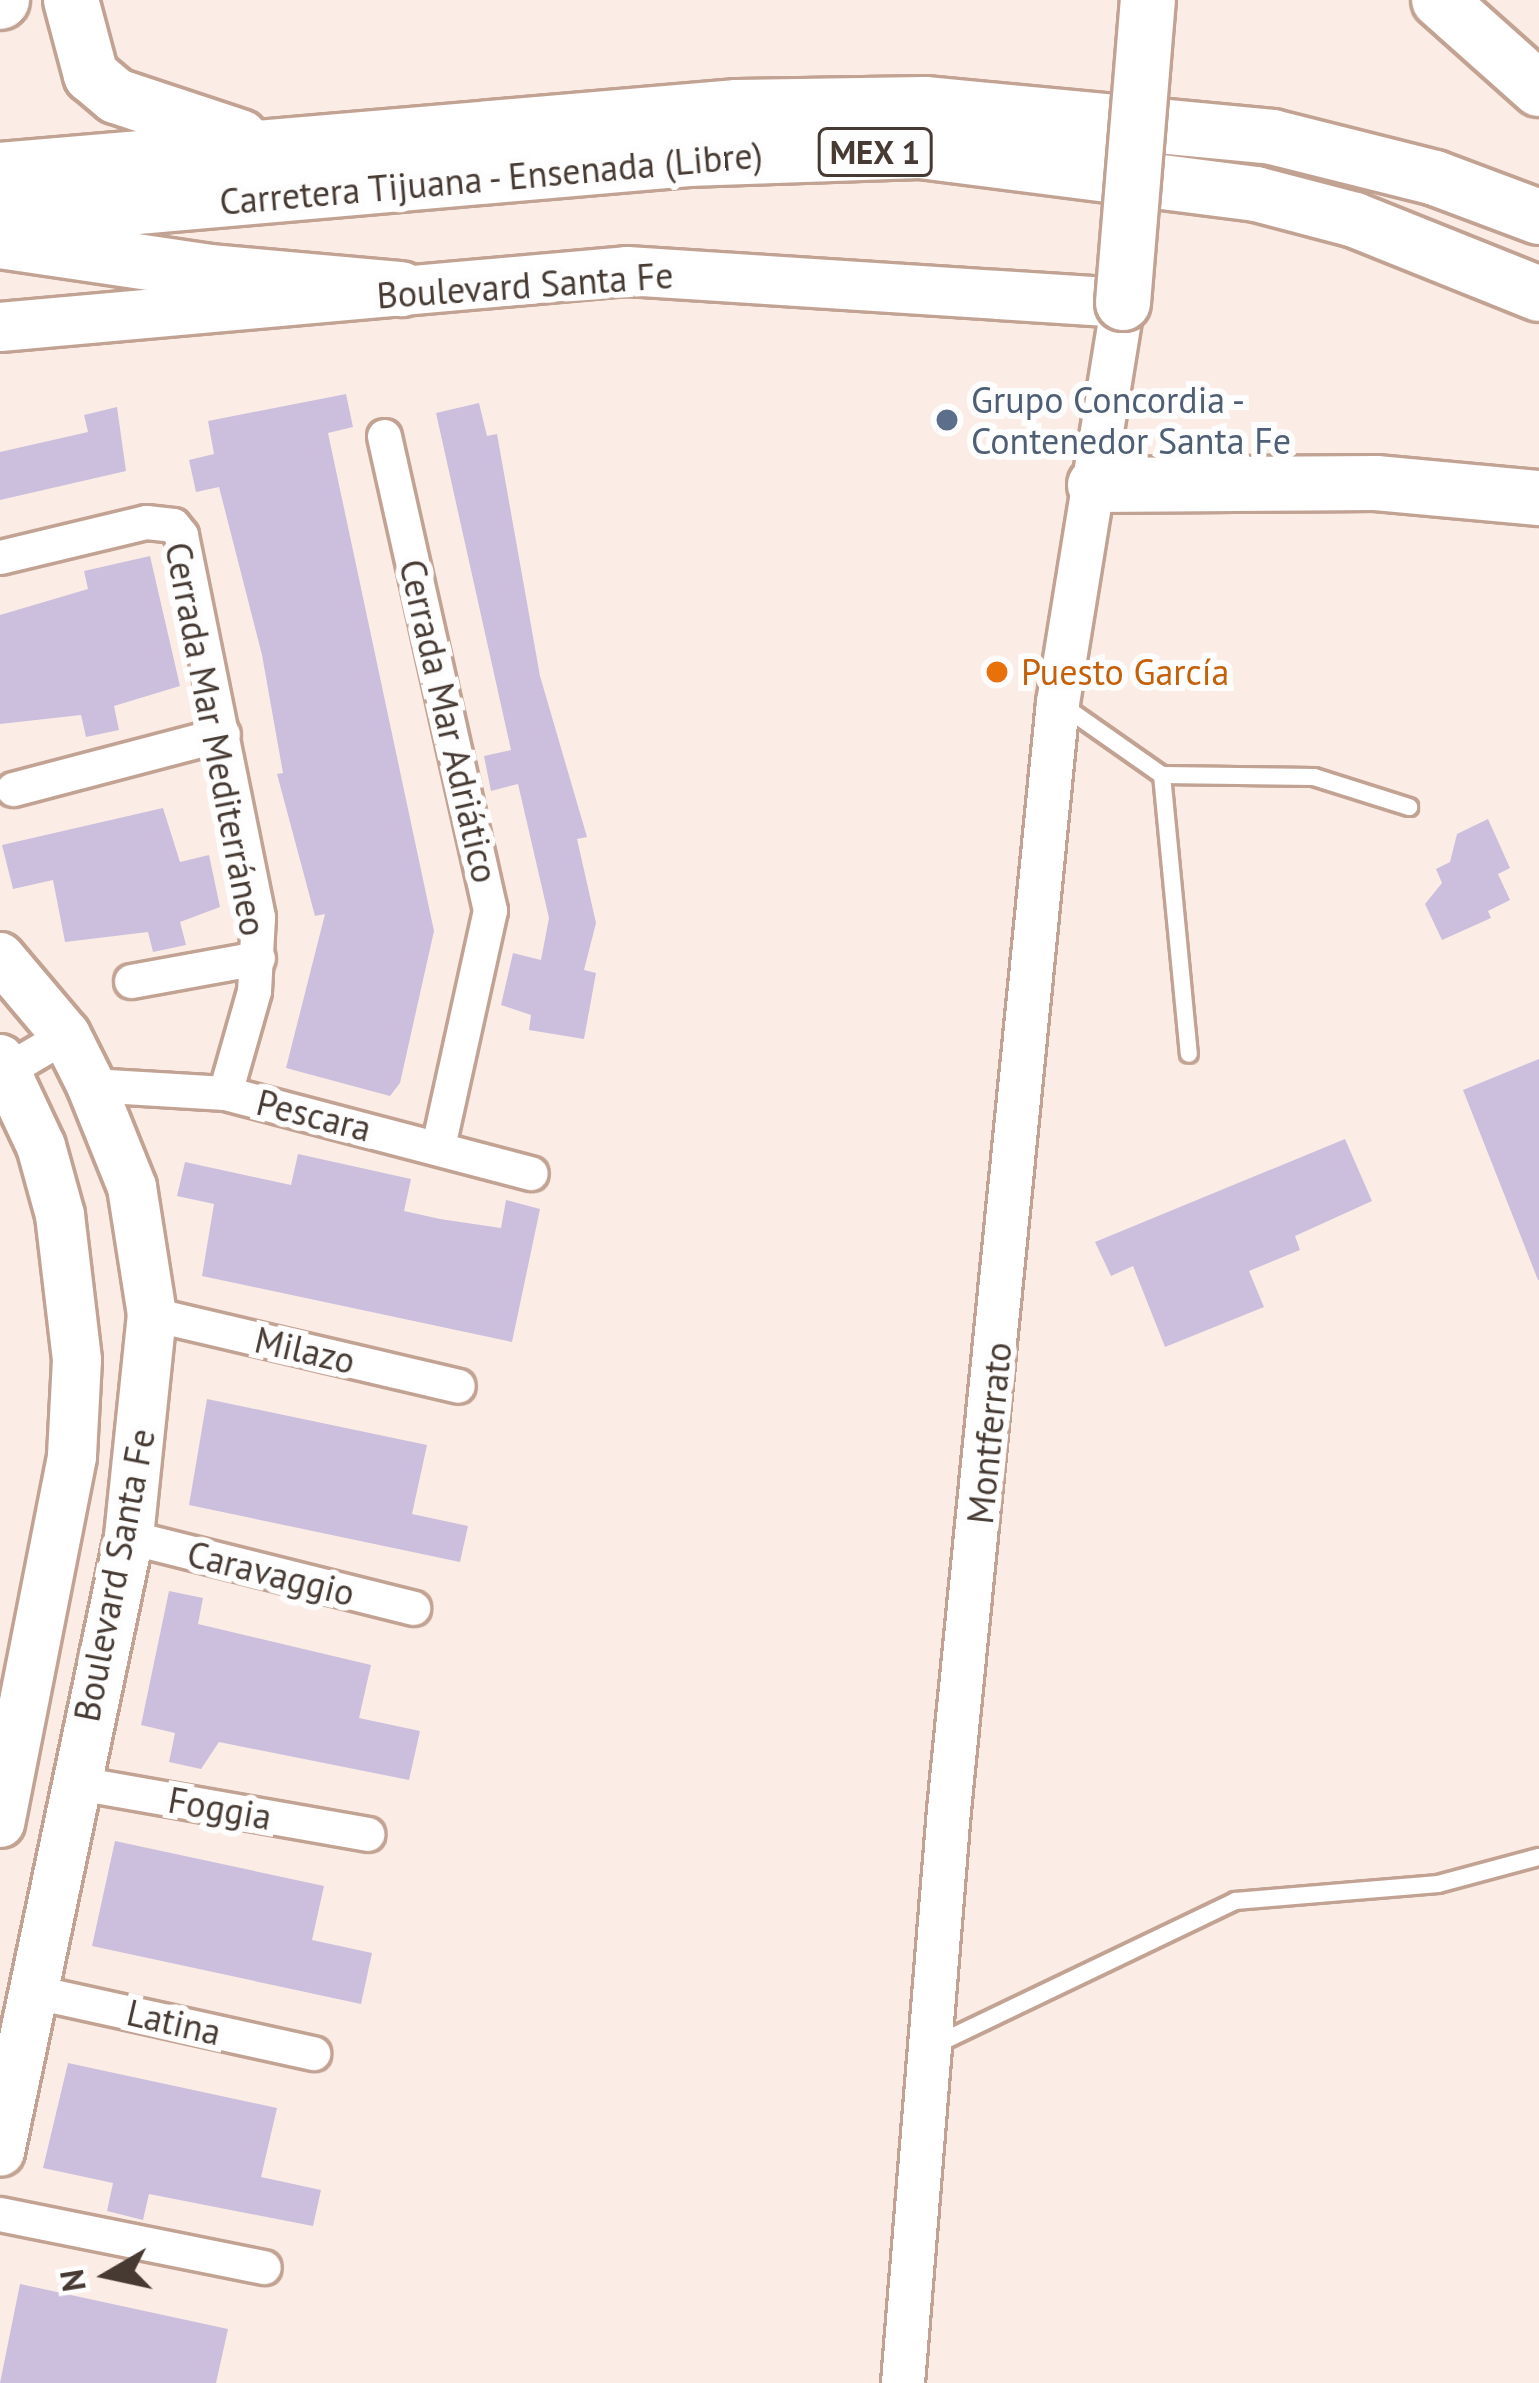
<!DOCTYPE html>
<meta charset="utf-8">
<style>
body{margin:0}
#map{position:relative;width:1539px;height:2383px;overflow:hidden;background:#fbede6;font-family:"PT Sans",sans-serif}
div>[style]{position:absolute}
.building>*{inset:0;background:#ccbfdd}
.roads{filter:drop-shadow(3px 0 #c2a393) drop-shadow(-3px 0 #c2a393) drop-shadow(0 3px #c2a393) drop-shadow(0 -3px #c2a393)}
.service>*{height:16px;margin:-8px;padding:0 8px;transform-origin:8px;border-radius:8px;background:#fff}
.minor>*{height:33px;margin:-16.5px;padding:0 16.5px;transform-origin:16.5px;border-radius:16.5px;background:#fff}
.tertiary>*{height:42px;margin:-21px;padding:0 21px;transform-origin:21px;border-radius:21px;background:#fff}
.secondary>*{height:48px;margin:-24px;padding:0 24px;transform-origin:24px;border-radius:24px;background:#fff}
.trunk>*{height:54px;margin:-27px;padding:0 27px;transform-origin:27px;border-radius:27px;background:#fff}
.bridges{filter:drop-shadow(3px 0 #c2a393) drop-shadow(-3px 0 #c2a393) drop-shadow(0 3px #c2a393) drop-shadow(0 -3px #c2a393)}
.primary-bridge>*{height:54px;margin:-27px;padding:0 27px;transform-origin:27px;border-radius:27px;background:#fff}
.dots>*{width:33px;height:33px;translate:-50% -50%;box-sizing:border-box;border:6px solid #fdfdfd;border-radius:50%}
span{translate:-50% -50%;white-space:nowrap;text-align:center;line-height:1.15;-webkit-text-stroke:12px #fdfdfd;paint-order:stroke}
.shield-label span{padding:3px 9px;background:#fdfdfd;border:3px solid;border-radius:9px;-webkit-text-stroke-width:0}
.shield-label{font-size:33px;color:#463a33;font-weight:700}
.street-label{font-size:36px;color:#463a33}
.service-label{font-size:36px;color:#4e5e75}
.left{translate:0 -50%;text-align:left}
.food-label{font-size:36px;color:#c56008}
.north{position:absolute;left:48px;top:2215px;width:120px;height:120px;-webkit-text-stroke:9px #fdfdfd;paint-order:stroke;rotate:261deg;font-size:33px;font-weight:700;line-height:48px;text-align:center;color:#463a33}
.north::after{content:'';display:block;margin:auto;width:42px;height:54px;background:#463a33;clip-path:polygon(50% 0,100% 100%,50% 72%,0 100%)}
</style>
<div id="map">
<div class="building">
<div style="clip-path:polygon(346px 394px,353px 427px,328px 433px,434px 931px,400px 1083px,390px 1096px,286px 1068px,325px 914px,315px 916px,277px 774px,283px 773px,262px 655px,219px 487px,196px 492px,189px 460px,214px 454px,208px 421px)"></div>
<div style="clip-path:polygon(479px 403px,487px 436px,497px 434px,540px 676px,587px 837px,577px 839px,596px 923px,584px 970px,596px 973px,584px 1039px,529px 1030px,531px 1015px,501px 1005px,513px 953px,541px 960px,549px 918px,518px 784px,491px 791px,484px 756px,511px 750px,436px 413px)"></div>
<div style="clip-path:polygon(117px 407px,126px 471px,0 500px,0 452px,88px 432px,84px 415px)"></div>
<div style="clip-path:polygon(150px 556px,180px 686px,114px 706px,119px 730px,86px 737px,81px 715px,0 724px,0 615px,88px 589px,84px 571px)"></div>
<div style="clip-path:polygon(163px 808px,180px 862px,209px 855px,220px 907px,180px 922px,186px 945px,153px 952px,148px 932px,65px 942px,53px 880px,13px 889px,2px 845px)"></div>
<div style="clip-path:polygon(1488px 819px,1510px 868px,1498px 874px,1510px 900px,1488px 911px,1491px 918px,1442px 940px,1425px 904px,1442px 883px,1436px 869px,1450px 862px,1457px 834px)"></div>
<div style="clip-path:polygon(1539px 1059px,1539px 1280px,1538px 1280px,1463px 1090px)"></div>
<div style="clip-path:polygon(1345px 1139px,1372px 1201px,1295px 1236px,1300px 1250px,1249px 1271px,1264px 1307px,1165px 1347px,1133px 1266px,1111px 1276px,1095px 1242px)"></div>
<div style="clip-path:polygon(298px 1154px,411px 1179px,404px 1211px,440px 1219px,501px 1228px,506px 1200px,540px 1209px,512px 1342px,202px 1276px,214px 1204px,177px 1196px,185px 1162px,291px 1185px)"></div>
<div style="clip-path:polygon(207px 1399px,427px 1445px,412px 1514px,468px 1526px,460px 1562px,189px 1505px)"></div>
<div style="clip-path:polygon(169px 1591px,203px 1598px,198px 1624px,371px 1665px,359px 1718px,420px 1731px,409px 1780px,219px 1742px,201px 1769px,169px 1762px,175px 1733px,141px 1725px)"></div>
<div style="clip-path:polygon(115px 1841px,324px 1886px,312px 1940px,372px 1953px,361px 2004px,92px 1946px)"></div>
<div style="clip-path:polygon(68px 2063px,277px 2108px,261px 2177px,321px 2190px,313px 2226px,149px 2194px,143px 2220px,107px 2211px,113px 2183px,43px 2168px)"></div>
<div style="clip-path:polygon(20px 2284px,228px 2329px,216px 2383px,0 2383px)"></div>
</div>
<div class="roads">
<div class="service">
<div style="left:1059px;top:703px;width:126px;rotate:35deg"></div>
<div style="left:1162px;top:775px;width:280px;rotate:84.5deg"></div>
<div style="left:1162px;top:775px;width:152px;rotate:0.8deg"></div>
<div style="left:1314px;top:777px;width:100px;rotate:17.5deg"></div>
<div style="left:935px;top:2045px;width:333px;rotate:-25.6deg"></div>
<div style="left:1235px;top:1901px;width:204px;rotate:-4.8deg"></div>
<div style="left:1438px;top:1884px;width:105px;rotate:-15deg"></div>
</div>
<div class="minor">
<div style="left:384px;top:436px;width:486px;rotate:77.4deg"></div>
<div style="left:490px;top:910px;width:243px;rotate:102.4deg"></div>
<div style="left:0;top:557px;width:150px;rotate:-13.5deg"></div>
<div style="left:146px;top:522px;width:27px;rotate:6deg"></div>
<div style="left:173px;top:525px;width:13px;rotate:51deg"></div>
<div style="left:181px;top:535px;width:390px;rotate:78.6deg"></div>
<div style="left:258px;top:917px;width:74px;rotate:93.1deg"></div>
<div style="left:254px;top:991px;width:106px;rotate:105.9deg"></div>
<div style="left:13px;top:789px;width:217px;rotate:-14.7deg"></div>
<div style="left:131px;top:981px;width:129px;rotate:-10.3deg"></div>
<div style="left:0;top:1074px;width:77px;rotate:-30.6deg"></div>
<div style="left:91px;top:1085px;width:134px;rotate:3.4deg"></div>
<div style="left:225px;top:1093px;width:316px;rotate:14.7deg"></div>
<div style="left:152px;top:1314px;width:314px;rotate:13.2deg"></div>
<div style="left:129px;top:1537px;width:293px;rotate:14deg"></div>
<div style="left:73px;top:1782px;width:299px;rotate:10deg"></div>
<div style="left:35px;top:1992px;width:285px;rotate:12.4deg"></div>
<div style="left:0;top:2214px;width:269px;rotate:11.4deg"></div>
</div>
<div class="tertiary">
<div style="left:903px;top:2383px;width:575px;rotate:-85.41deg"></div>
<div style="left:949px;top:1810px;width:1112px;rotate:-84.38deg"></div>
<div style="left:1058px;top:703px;width:405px;rotate:-80.8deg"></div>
</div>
<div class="secondary">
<div style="left:0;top:327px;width:629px;rotate:-5.1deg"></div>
<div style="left:627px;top:271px;width:497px;rotate:3.7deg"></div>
<div style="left:0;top:957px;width:102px;rotate:49.8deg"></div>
<div style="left:66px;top:1035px;width:56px;rotate:63.4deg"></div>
<div style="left:91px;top:1085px;width:110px;rotate:68.1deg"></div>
<div style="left:132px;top:1187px;width:129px;rotate:81.1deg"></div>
<div style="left:152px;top:1314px;width:224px;rotate:95.9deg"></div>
<div style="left:129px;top:1537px;width:628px;rotate:101.85deg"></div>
<div style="left:0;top:1059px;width:96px;rotate:64.8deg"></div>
<div style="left:41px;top:1146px;width:72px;rotate:74.6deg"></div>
<div style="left:60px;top:1215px;width:146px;rotate:83.3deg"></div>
<div style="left:77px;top:1360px;width:97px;rotate:93deg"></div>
<div style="left:72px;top:1457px;width:373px;rotate:101.1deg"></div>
</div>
<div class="trunk">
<div style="left:71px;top:0;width:78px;rotate:75.1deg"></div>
<div style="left:91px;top:75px;width:33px;rotate:40deg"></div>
<div style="left:116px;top:96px;width:131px;rotate:18.3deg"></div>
<div style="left:1439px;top:0;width:134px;rotate:41.7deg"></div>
<div style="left:0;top:2px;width:3px;rotate:-45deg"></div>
<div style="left:0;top:170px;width:740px;rotate:-4.89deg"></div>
<div style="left:737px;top:107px;width:188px;rotate:-0.9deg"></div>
<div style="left:925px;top:104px;width:349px;rotate:5.4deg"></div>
<div style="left:1272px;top:137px;width:168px;rotate:14.1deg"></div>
<div style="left:1435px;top:178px;width:111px;rotate:20.6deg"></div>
<div style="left:0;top:219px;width:691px;rotate:-4.98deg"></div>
<div style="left:688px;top:159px;width:232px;rotate:-2deg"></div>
<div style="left:920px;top:151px;width:339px;rotate:7.3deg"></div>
<div style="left:1256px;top:194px;width:102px;rotate:14.7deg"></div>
<div style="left:1355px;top:220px;width:198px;rotate:21.9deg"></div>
<div style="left:0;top:241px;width:211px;rotate:8.4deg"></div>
<div style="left:209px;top:272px;width:193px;rotate:5.1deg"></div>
<div style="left:1095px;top:485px;width:281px;rotate:-0.4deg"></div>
<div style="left:1376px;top:483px;width:164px;rotate:5.3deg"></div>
</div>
</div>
<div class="bridges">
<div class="primary-bridge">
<div style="left:1123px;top:303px;width:304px;rotate:-85.3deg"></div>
</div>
</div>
<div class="dots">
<div style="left:947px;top:420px;background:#5c6f8a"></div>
<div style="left:997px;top:672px;background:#e8710a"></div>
</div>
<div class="shield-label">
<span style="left:875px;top:152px">MEX 1</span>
</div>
<div class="street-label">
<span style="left:491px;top:178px;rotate:-5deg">Carretera Tijuana - Ensenada (Libre)</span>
<span style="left:525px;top:285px;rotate:-4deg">Boulevard Santa Fe</span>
<span style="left:449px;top:721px;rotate:77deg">Cerrada Mar Adriático</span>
<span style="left:216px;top:739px;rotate:79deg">Cerrada Mar Mediterráneo</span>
<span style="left:314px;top:1115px;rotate:14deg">Pescara</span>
<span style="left:305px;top:1350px;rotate:13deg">Milazo</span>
<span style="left:989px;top:1433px;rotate:-84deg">Montferrato</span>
<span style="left:271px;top:1573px;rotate:14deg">Caravaggio</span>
<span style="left:114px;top:1575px;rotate:-79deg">Boulevard Santa Fe</span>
<span style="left:220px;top:1808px;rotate:10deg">Foggia</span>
<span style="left:174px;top:2022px;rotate:13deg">Latina</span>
</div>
<div class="service-label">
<span class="left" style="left:971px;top:420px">Grupo Concordia -<br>Contenedor Santa Fe</span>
</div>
<div class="food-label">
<span class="left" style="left:1021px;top:672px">Puesto García</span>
</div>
<div class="north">N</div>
</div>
